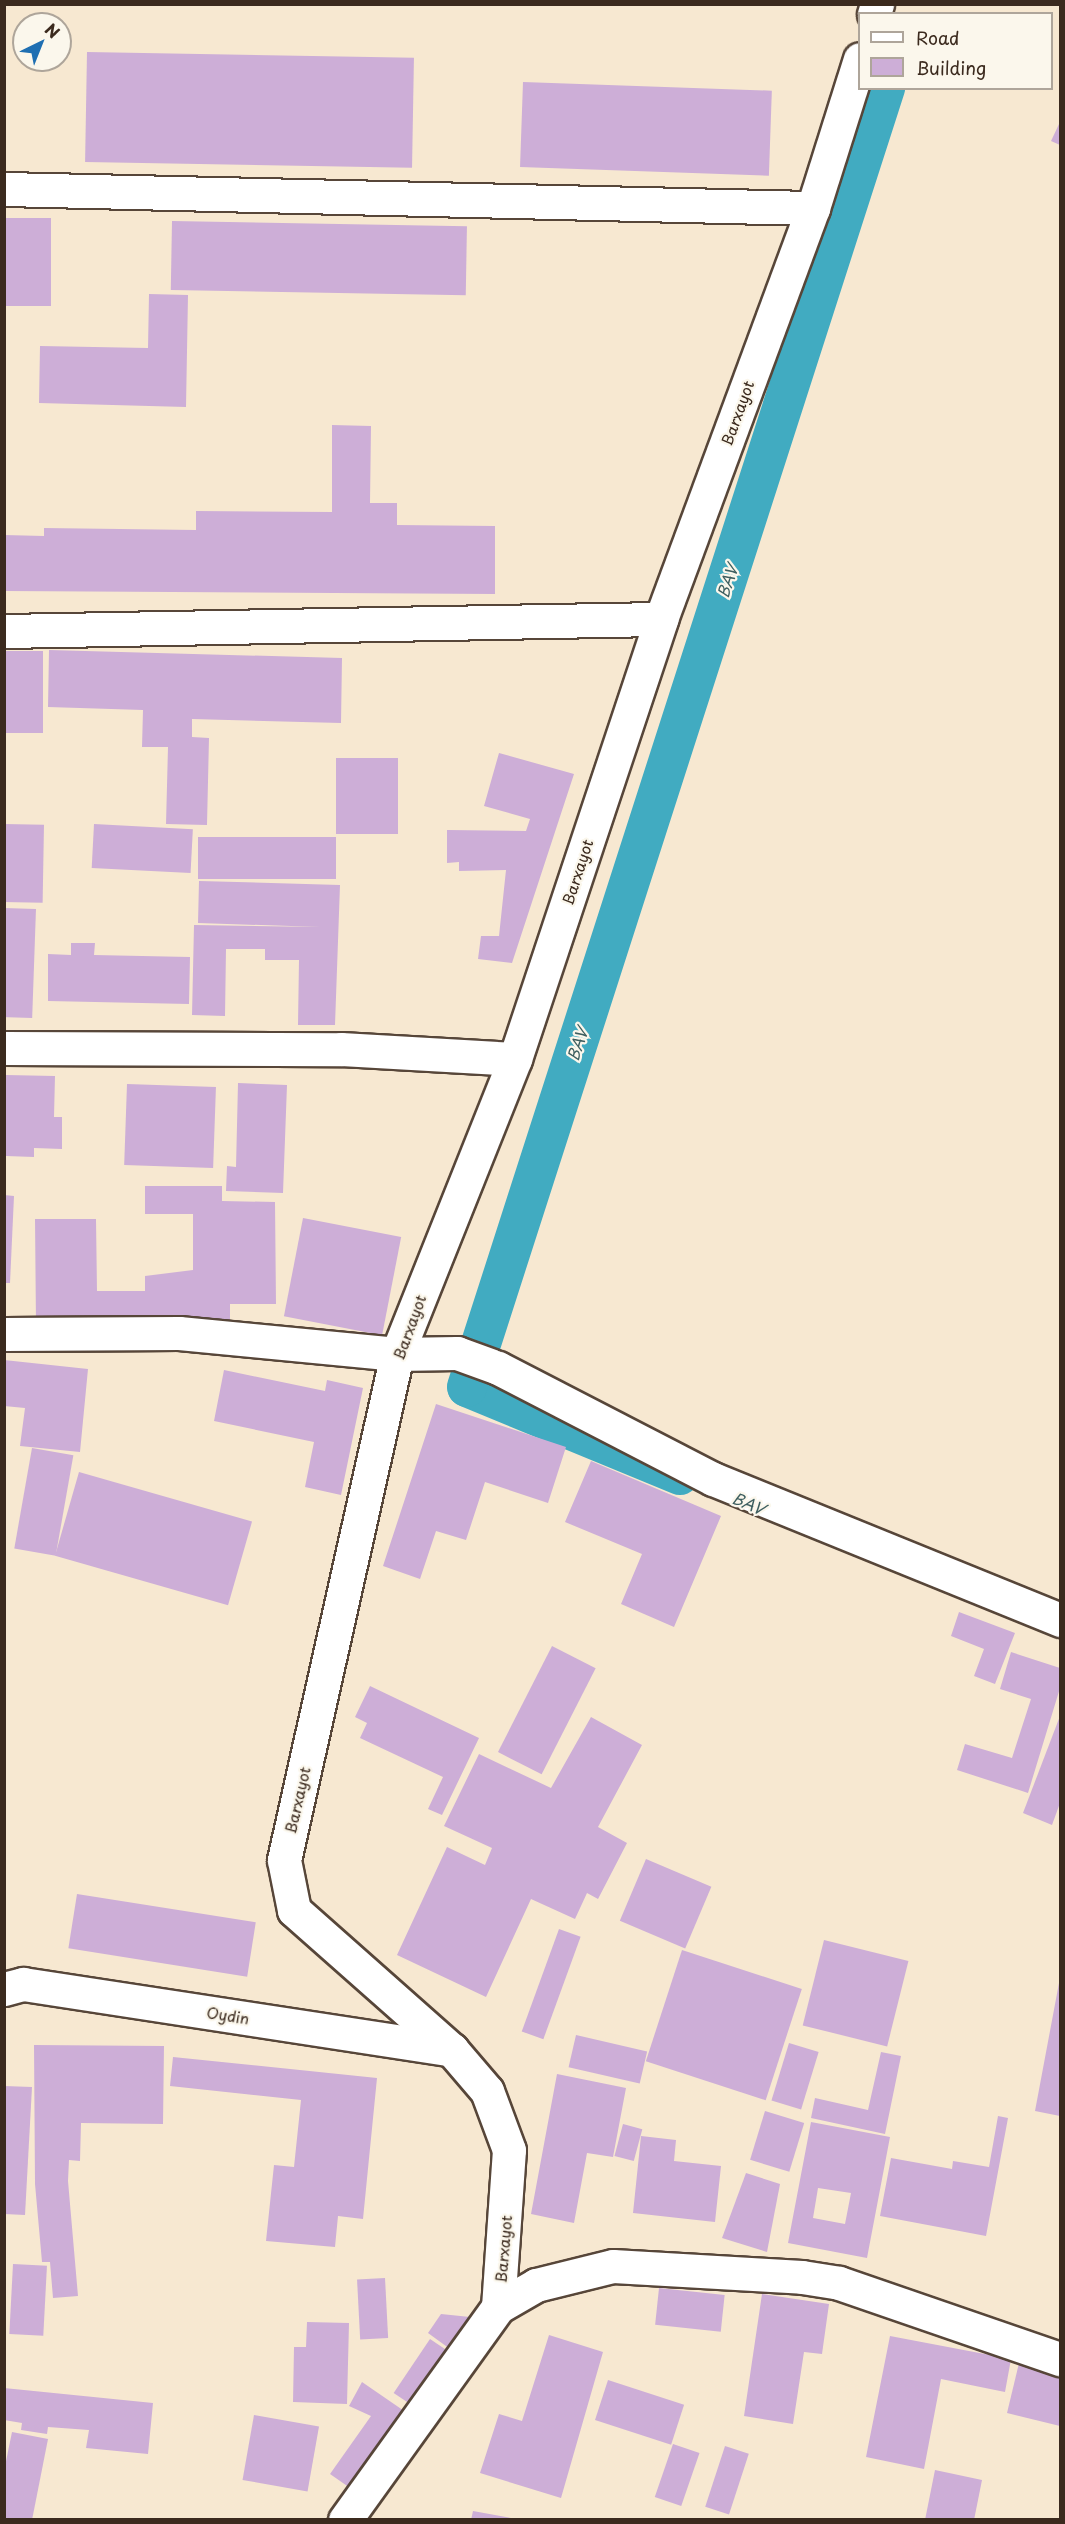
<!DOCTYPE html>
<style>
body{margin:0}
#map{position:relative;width:1065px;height:2524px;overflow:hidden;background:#f7e8d1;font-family:"Playpen Sans",sans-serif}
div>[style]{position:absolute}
.canal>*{height:40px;margin:-20px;padding:0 20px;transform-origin:20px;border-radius:20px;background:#41abc1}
.building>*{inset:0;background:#cdaed7;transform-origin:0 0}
.roads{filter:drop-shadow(2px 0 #574639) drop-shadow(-2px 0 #574639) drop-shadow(0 2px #574639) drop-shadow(0 -2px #574639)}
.street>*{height:33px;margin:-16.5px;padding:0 16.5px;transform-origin:16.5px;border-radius:16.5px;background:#fff}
span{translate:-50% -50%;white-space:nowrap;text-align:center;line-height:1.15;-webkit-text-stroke:4.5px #fbf7ec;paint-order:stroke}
.street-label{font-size:15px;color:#3b2a1e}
.water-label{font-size:16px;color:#3d5e5f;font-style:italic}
.frame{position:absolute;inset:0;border:6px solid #3b2a1e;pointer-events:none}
.legend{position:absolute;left:858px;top:12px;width:195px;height:78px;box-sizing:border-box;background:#fbf7ec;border:2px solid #aea59a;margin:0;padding:8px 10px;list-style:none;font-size:18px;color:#3b2a1e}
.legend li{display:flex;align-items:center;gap:12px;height:30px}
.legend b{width:30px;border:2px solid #aea59a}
.north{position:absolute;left:12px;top:12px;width:60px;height:60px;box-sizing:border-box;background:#fbf7ec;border:2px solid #aea59a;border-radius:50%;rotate:43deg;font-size:16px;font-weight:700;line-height:24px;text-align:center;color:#3b2a1e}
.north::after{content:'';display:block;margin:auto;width:21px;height:27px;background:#1f6fb2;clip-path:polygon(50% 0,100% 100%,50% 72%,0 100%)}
</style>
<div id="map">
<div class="canal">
<div style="left:680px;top:1475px;width:230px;rotate:-157.6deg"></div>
<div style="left:467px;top:1387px;width:1365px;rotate:-72.16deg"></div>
</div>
<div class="building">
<div style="left:87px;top:52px;width:327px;height:110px;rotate:1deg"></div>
<div style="left:523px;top:82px;width:249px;height:85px;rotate:2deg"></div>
<div style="clip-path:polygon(1060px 122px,1060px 145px,1051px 141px)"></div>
<div style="left:4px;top:218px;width:47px;height:88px"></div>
<div style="left:172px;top:221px;width:295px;height:69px;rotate:1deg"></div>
<div style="clip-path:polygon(149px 294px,188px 295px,186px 407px,39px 403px,40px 346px,148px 348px)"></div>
<div style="clip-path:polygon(332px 425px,371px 426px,370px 503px,397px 503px,397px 525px,495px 526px,495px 594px,4px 591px,4px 535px,44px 536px,44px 528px,196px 530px,196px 511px,332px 512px)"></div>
<div style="clip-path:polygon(49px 650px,342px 658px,341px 723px,192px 719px,192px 737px,209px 738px,207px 825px,166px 824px,168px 747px,142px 747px,143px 710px,48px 707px)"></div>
<div style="left:4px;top:651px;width:39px;height:82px"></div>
<div style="clip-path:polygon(499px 753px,574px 774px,512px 963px,478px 959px,481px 936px,499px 936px,506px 870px,459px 871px,459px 862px,447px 863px,447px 830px,526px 831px,530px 819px,484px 806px)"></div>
<div style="left:336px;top:758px;width:62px;height:76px"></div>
<div style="left:4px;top:824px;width:40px;height:78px;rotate:1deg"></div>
<div style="left:94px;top:824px;width:99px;height:44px;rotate:3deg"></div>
<div style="left:198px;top:837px;width:138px;height:42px"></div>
<div style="clip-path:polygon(199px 881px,340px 885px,335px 1025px,298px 1025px,299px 960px,265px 960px,265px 949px,226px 949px,225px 1016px,192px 1015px,194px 925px,321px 927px,198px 923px)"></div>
<div style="left:4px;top:908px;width:32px;height:109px;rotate:2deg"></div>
<div style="clip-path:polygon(71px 943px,95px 943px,94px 955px,190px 957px,189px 1004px,48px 1001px,48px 954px,71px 955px)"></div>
<div style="clip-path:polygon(6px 1075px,55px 1076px,54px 1117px,62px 1117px,62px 1149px,34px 1148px,34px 1157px,6px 1156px)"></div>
<div style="clip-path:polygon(238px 1083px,287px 1085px,283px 1193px,226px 1191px,227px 1166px,236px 1167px)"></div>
<div style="left:127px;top:1084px;width:89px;height:81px;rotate:2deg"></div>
<div style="clip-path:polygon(145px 1186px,222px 1186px,222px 1201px,275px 1202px,276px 1304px,230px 1304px,230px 1325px,36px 1325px,35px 1219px,96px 1219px,97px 1291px,145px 1291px,145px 1276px,193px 1270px,193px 1214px,145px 1214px)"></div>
<div style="clip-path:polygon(4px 1195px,14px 1196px,10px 1283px,4px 1283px)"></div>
<div style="left:303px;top:1218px;width:100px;height:100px;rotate:11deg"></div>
<div style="clip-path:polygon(4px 1360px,88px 1369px,80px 1452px,20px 1446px,25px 1408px,4px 1406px)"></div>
<div style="clip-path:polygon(224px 1370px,325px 1391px,327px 1380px,363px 1388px,341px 1495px,305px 1487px,314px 1442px,214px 1421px)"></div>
<div style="clip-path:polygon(436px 1404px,566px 1447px,548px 1503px,485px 1482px,466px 1540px,436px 1531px,420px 1579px,383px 1566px)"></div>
<div style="left:32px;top:1448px;width:42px;height:102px;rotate:10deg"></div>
<div style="clip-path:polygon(591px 1461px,721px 1516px,674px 1627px,621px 1604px,642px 1554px,565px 1522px)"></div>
<div style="left:79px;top:1472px;width:180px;height:87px;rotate:16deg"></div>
<div style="clip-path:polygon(959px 1612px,1015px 1633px,995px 1684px,974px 1676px,984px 1649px,951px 1636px)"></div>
<div style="left:552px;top:1646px;width:49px;height:119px;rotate:27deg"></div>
<div style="clip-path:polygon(1011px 1652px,1060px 1668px,1060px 1688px,1028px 1793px,957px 1770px,965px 1744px,1012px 1758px,1031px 1699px,1000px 1689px)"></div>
<div style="clip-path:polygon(370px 1686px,479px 1738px,442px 1815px,428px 1809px,443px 1777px,360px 1738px,367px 1723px,355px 1717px)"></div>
<div style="clip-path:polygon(1060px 1716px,1060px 1803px,1052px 1825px,1023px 1813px)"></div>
<div style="clip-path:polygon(591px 1717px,642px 1745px,598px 1827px,627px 1843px,598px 1899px,587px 1893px,575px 1919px,531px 1899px,486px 1997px,397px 1955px,447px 1847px,485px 1865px,492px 1848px,444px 1826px,479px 1754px,551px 1788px)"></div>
<div style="left:646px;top:1859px;width:71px;height:67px;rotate:23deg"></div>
<div style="left:77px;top:1894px;width:181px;height:55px;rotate:9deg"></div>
<div style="left:559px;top:1929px;width:23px;height:109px;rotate:20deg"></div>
<div style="left:824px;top:1940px;width:87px;height:88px;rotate:14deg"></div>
<div style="left:682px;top:1950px;width:126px;height:117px;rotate:18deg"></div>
<div style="clip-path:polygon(1059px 1983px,1060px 1983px,1060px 2116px,1035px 2111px)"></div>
<div style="left:576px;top:2035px;width:73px;height:33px;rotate:13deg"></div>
<div style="left:789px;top:2043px;width:31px;height:60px;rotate:17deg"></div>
<div style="clip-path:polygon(34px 2045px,164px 2046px,163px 2124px,81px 2123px,80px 2161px,69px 2160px,68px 2181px,78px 2296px,53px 2298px,50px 2262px,42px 2262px,35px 2184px)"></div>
<div style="clip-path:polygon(881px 2052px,901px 2056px,885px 2134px,811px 2118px,815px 2098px,868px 2110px)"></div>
<div style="clip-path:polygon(173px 2057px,377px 2078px,363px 2219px,338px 2216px,335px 2247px,266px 2241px,274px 2165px,294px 2167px,301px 2100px,170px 2086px)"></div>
<div style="clip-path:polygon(557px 2074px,626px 2088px,613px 2157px,587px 2153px,574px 2223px,531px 2214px)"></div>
<div style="clip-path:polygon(4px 2086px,32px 2087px,25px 2215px,4px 2214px)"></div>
<div style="left:765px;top:2111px;width:41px;height:51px;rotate:17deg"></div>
<div style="clip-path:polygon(998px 2116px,1008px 2118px,986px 2236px,880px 2216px,891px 2158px,952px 2169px,953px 2161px,989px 2167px)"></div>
<div style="clip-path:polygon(evenodd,811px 2122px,890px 2137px,867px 2258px,788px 2243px,811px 2122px,818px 2188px,851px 2193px,845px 2224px,813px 2218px,818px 2188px)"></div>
<div style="left:623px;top:2124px;width:20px;height:33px;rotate:15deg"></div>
<div style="clip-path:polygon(641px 2136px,676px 2140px,674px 2161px,721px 2166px,715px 2222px,633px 2213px)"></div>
<div style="clip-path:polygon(746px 2173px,780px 2184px,767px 2252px,722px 2238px)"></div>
<div style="left:13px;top:2264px;width:34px;height:70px;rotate:3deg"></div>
<div style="left:385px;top:2278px;width:60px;height:28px;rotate:87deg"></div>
<div style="left:659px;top:2288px;width:66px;height:37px;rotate:6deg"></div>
<div style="clip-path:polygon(762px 2294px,829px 2304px,822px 2354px,804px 2352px,793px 2424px,744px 2416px)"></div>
<div style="clip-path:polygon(441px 2314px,470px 2317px,450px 2349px,428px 2333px)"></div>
<div style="clip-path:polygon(307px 2322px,349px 2323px,347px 2404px,293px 2402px,294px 2347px,306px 2347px)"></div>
<div style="clip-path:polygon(549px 2335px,603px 2352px,561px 2498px,480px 2473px,499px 2414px,522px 2421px)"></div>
<div style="clip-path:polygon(890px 2336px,1011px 2359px,1005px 2392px,941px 2379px,924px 2469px,866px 2457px)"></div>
<div style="left:430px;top:2339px;width:27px;height:65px;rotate:34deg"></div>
<div style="clip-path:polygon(1020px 2359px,1060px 2369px,1060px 2426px,1007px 2413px)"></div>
<div style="left:608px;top:2380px;width:80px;height:42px;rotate:18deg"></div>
<div style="clip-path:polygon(362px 2382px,410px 2415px,353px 2490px,330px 2474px,371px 2416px,349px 2406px)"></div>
<div style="clip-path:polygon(4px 2388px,153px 2403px,148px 2454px,86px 2448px,89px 2430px,48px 2427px,47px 2434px,21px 2430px,22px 2423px,4px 2420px)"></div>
<div style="left:254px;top:2415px;width:66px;height:66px;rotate:10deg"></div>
<div style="clip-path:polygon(12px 2432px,48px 2439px,32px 2520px,4px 2520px,4px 2471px)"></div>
<div style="left:673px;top:2444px;width:28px;height:56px;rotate:19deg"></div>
<div style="left:725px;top:2446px;width:25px;height:64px;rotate:18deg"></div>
<div style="clip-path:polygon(935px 2470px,982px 2480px,974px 2520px,925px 2520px)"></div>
<div style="clip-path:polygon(473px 2511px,511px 2518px,511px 2520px,471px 2520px)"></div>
</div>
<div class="roads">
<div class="street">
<div style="left:874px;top:14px;width:10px;rotate:-73deg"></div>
<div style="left:4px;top:189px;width:809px;rotate:1.35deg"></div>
<div style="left:4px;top:631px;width:657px;rotate:-1.05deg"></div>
<div style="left:4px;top:1048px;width:337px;rotate:0.2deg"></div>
<div style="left:341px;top:1049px;width:174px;rotate:3.3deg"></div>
<div style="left:4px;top:1334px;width:175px;rotate:-0.3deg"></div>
<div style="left:179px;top:1333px;width:219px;rotate:5.5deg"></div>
<div style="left:397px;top:1354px;width:60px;rotate:-1deg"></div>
<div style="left:457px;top:1353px;width:44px;rotate:20.1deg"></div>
<div style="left:498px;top:1368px;width:242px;rotate:27.3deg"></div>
<div style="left:713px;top:1479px;width:375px;rotate:22.1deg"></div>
<div style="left:4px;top:1989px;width:20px;rotate:-15deg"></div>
<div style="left:23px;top:1984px;width:434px;rotate:8.7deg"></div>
<div style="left:498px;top:2307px;width:44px;rotate:-30.1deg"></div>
<div style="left:536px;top:2285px;width:79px;rotate:-13.9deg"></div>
<div style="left:613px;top:2266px;width:189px;rotate:3.3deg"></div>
<div style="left:802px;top:2277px;width:37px;rotate:9deg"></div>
<div style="left:839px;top:2283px;width:234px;rotate:19deg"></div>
<div style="left:345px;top:2520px;width:262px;rotate:-54.3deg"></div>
<div style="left:498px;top:2307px;width:157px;rotate:-86deg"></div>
<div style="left:509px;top:2150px;width:63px;rotate:-110.4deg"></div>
<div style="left:487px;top:2091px;width:54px;rotate:-130.5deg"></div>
<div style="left:452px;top:2050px;width:211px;rotate:-138.5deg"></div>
<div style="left:294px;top:1910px;width:51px;rotate:-101.3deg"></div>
<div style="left:284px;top:1860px;width:518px;rotate:-77.41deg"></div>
<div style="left:397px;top:1354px;width:318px;rotate:-68.2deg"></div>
<div style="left:515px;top:1059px;width:464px;rotate:-71.6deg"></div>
<div style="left:661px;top:619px;width:438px;rotate:-69.7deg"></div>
<div style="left:813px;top:208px;width:156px;rotate:-72.5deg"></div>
</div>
</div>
<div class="street-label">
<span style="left:737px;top:413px;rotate:-70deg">Barxayot</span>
<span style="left:577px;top:872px;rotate:-72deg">Barxayot</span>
<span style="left:409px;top:1327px;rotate:-70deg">Barxayot</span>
<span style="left:297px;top:1800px;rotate:-77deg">Barxayot</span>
<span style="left:228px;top:2015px;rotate:9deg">Oydin</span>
<span style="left:503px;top:2249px;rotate:-85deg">Barxayot</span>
</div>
<div class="water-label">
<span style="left:727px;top:581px;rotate:-72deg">BAV</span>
<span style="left:577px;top:1044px;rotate:-72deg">BAV</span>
<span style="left:749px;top:1503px;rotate:22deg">BAV</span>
</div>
<div class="frame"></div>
<ul class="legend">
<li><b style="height:8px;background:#fff"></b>Road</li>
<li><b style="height:16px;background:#cdaed7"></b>Building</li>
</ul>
<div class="north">N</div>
</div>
